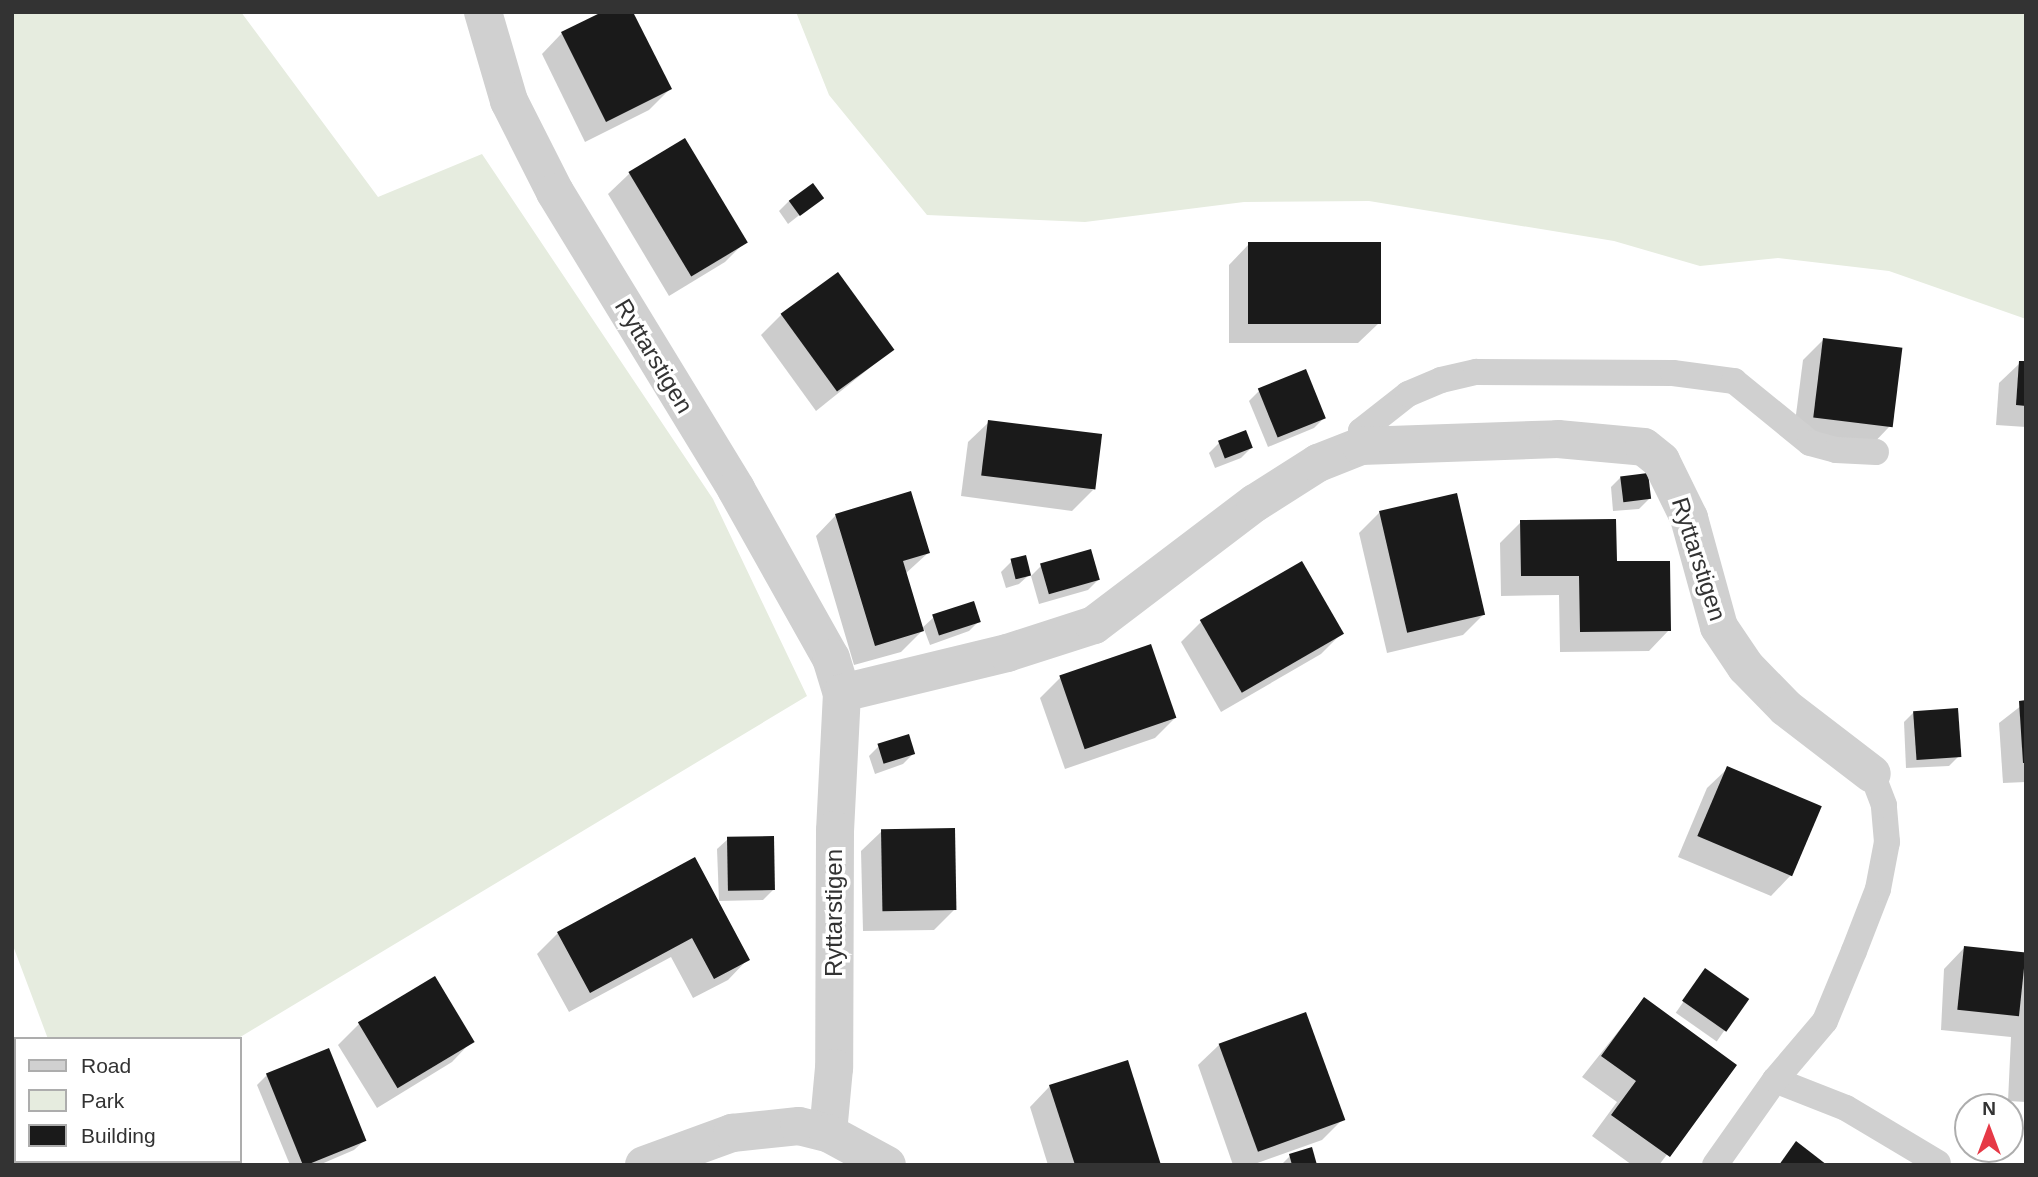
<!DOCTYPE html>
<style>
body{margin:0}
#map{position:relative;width:2038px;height:1177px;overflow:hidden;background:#fff;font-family:Arial,sans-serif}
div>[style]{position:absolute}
.green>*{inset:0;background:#e6ecdf}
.shadow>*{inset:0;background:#0003;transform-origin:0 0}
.building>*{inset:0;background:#1a1a1a;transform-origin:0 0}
.service>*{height:26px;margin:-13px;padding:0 13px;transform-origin:13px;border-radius:13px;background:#d0d0d0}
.minor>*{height:38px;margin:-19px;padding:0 19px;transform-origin:19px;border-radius:19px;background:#d0d0d0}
span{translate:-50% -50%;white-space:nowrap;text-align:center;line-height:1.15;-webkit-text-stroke:7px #fff;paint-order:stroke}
.street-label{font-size:24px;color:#333}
.frame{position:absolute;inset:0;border:14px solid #333;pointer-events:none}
.legend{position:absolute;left:14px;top:1037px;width:228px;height:126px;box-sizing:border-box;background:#fff;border:2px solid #adadad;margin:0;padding:9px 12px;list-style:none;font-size:21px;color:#333}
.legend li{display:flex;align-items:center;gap:14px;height:35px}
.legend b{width:35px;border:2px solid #adadad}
.north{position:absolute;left:1954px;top:1093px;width:70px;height:70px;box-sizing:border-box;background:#fff;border:2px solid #adadad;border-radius:50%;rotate:0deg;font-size:19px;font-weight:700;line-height:28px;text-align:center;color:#333}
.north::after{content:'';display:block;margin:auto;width:24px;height:32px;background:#e63946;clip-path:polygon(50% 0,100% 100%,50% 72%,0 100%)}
</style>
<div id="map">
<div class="green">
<div style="clip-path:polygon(12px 12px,241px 12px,378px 197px,482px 154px,713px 499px,807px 696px,237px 1039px,48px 1039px,12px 943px)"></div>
<div style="clip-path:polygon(796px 12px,2026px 12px,2026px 319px,1889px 271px,1778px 258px,1700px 266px,1614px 241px,1369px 201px,1244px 202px,1085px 222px,927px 215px,829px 95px)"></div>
</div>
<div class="shadow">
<div style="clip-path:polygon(562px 33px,670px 89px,649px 110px,585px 142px,542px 54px)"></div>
<div style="clip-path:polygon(684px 140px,745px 242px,725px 262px,669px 296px,608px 194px,629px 174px)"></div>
<div style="clip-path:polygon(821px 198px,788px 224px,779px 211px,789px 201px)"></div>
<div style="clip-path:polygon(1249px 244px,1379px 323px,1358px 343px,1229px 343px,1229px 265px)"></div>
<div style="clip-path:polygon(782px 314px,892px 350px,816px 411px,761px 335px)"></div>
<div style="clip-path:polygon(1823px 340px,1889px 427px,1869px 448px,1793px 438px,1803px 360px)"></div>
<div style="clip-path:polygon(2020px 363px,2026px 363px,2026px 427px,1996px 425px,1999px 383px)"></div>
<div style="clip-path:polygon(1305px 371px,1324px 418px,1314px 428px,1268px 447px,1249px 401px,1259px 391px)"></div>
<div style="clip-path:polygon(989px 422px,1093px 490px,1072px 511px,961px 496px,968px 442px)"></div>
<div style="clip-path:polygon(1219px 443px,1251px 448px,1241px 458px,1215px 468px,1209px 453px)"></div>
<div style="clip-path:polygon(1621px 477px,1649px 499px,1639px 509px,1613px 511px,1611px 487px)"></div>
<div style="clip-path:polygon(1380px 512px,1483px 615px,1463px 635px,1387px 653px,1359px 533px)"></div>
<div style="clip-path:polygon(836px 515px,928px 553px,905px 574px,921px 629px,934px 617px,979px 621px,969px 631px,930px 645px,924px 629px,901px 652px,854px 665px,816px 536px)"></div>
<div style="clip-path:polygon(1521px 522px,1615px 563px,1669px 630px,1649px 651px,1560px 652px,1559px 595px,1501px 596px,1500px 543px)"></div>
<div style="clip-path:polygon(1012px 561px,1030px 574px,1019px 584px,1006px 588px,1001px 572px)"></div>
<div style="clip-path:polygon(1041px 566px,1098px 580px,1088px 590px,1039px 604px,1031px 576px)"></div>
<div style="clip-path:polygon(1201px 622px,1342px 633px,1321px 654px,1221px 712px,1181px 642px)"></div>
<div style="clip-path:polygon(1060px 678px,1175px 718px,1155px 738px,1065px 769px,1040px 698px)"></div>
<div style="clip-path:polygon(2026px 702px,2026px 782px,2003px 783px,1999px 723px)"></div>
<div style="clip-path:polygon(1914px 712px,1959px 756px,1949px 766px,1906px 768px,1904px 722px)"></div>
<div style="clip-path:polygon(879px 746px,913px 754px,903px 764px,875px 774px,869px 756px)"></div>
<div style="clip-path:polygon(1728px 768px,1791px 875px,1771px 896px,1678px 857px,1707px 788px)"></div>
<div style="clip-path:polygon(882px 831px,954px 910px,934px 930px,863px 931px,861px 851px)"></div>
<div style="clip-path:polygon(728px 839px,773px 890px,763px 900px,719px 901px,717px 849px)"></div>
<div style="clip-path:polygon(694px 860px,748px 959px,728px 980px,693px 998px,671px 957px,569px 1012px,537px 954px,558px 933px)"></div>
<div style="clip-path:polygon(1964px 948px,2026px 953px,2026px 1102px,2008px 1101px,2011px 1037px,1941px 1030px,1944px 969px)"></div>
<div style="left:1705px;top:971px;width:50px;height:51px;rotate:35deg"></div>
<div style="clip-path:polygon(1644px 999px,1735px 1065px,1659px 1165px,1632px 1165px,1592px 1136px,1617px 1102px,1582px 1077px)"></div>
<div style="clip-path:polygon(359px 1024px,472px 1041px,452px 1062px,377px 1108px,338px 1045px)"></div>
<div style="clip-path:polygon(1219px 1045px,1343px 1119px,1322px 1140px,1252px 1165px,1233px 1165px,1198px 1065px)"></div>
<div style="clip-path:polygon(267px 1075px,365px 1140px,354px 1150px,319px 1165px,290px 1165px,257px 1085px)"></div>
<div style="clip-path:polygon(1050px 1086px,1159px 1165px,1048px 1165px,1030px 1107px)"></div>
<div style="clip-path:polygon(1290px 1156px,1315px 1165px,1281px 1165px)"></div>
</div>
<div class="building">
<div style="clip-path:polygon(602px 12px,633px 12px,672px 89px,606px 122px,561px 32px)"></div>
<div style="left:685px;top:138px;width:122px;height:66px;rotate:59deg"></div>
<div style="left:813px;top:183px;width:19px;height:30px;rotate:54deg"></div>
<div style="left:1248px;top:242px;width:133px;height:82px"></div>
<div style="left:838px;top:272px;width:96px;height:71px;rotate:54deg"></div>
<div style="left:1823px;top:338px;width:80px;height:80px;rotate:7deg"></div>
<div style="clip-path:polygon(2019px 361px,2026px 361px,2026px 406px,2016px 405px)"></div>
<div style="left:1306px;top:369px;width:53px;height:52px;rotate:68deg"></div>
<div style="left:988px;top:420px;width:115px;height:56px;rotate:7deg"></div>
<div style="left:1246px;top:430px;width:19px;height:30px;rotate:69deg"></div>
<div style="left:1648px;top:473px;width:26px;height:28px;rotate:83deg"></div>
<div style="clip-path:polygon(911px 491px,930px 553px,903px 561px,924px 631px,875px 646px,835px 514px)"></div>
<div style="left:1457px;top:493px;width:125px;height:80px;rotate:77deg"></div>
<div style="clip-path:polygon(1616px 519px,1617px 561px,1670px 561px,1671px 631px,1580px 632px,1579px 576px,1521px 576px,1520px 520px)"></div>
<div style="left:1091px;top:549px;width:32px;height:53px;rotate:74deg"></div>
<div style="left:1026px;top:555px;width:21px;height:16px;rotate:76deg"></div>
<div style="left:1302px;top:561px;width:84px;height:118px;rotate:60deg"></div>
<div style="left:974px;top:601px;width:22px;height:44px;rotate:72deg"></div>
<div style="left:1151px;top:644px;width:78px;height:97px;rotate:71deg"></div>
<div style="clip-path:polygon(2026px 700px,2026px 763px,2023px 763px,2019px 701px)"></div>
<div style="left:1958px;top:708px;width:49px;height:45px;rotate:86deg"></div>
<div style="left:909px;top:734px;width:21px;height:33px;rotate:73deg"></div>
<div style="left:1727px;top:766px;width:103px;height:76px;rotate:23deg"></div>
<div style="left:955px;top:828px;width:82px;height:74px;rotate:89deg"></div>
<div style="left:774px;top:836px;width:54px;height:47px;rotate:89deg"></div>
<div style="clip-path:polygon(695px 857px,750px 960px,714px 979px,692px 938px,590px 993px,557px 932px)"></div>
<div style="left:1964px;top:946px;width:62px;height:64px;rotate:6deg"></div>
<div style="left:1705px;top:968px;width:54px;height:40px;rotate:35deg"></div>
<div style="left:435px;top:976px;width:77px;height:90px;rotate:59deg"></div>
<div style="clip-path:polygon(1644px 997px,1737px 1065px,1670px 1157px,1611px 1115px,1636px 1081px,1601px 1056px)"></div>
<div style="left:1306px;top:1012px;width:115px;height:93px;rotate:70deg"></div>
<div style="left:329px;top:1048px;width:100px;height:68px;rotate:68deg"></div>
<div style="clip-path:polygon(1128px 1060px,1161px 1165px,1075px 1165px,1049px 1085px)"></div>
<div style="clip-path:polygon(1796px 1141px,1827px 1165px,1779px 1165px)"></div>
<div style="clip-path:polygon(1312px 1147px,1317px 1165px,1292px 1165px,1289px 1154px)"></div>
<div style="left:107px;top:1161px;width:119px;height:4px"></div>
</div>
<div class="service">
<div style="left:1361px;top:446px;width:15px;rotate:-90deg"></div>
<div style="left:1361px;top:431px;width:60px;rotate:-38.2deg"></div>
<div style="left:1408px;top:394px;width:36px;rotate:-23deg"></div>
<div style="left:1441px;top:380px;width:36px;rotate:-13deg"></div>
<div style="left:1476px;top:372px;width:197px;rotate:0.3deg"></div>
<div style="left:1673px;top:373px;width:62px;rotate:7.5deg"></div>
<div style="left:1734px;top:381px;width:98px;rotate:39.2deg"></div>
<div style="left:1810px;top:443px;width:27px;rotate:15deg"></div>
<div style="left:1836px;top:450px;width:40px;rotate:2.9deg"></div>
<div style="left:1775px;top:1080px;width:76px;rotate:21.5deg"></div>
<div style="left:1846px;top:1108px;width:107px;rotate:30.9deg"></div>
<div style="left:1715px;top:1165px;width:104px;rotate:-54.8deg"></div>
<div style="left:1775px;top:1080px;width:77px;rotate:-49.7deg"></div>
<div style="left:1825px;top:1021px;width:76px;rotate:-67.5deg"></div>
<div style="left:1854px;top:951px;width:66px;rotate:-68.8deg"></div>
<div style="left:1878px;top:889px;width:48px;rotate:-79.2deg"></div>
<div style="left:1887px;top:842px;width:37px;rotate:-95deg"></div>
<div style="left:1884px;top:805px;width:33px;rotate:-111deg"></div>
</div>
<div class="minor">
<div style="left:483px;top:12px;width:93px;rotate:73.7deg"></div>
<div style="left:509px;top:101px;width:102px;rotate:63.2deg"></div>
<div style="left:555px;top:192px;width:348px;rotate:58.6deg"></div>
<div style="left:736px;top:489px;width:194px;rotate:60.7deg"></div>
<div style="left:831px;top:658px;width:37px;rotate:73deg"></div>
<div style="left:842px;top:693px;width:137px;rotate:92.9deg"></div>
<div style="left:835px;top:830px;width:238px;rotate:90.2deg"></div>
<div style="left:834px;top:1068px;width:65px;rotate:95.3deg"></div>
<div style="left:842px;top:693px;width:170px;rotate:-13.6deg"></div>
<div style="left:1007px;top:653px;width:91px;rotate:-17.8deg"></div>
<div style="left:1094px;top:625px;width:202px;rotate:-37.2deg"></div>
<div style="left:1255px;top:503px;width:75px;rotate:-32.4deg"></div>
<div style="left:1318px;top:463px;width:46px;rotate:-21.6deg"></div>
<div style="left:1361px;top:446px;width:197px;rotate:-2deg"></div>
<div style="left:1558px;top:439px;width:86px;rotate:5.3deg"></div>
<div style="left:1644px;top:447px;width:22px;rotate:39deg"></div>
<div style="left:1661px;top:461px;width:64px;rotate:63.8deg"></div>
<div style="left:1689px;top:518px;width:113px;rotate:74.6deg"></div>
<div style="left:1719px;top:627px;width:48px;rotate:56deg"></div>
<div style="left:1746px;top:667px;width:57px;rotate:45.7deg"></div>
<div style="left:1786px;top:708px;width:108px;rotate:37.5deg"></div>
<div style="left:12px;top:1066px;width:10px;rotate:66deg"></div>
<div style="left:48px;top:1161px;width:4px;rotate:76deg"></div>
<div style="left:644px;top:1165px;width:94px;rotate:-20deg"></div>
<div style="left:732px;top:1133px;width:67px;rotate:-6deg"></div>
<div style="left:799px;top:1126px;width:30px;rotate:14deg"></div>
<div style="left:828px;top:1133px;width:67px;rotate:28.5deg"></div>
</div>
<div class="street-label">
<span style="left:654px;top:356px;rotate:59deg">Ryttarstigen</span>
<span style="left:1699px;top:559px;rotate:72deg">Ryttarstigen</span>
<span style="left:834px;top:913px;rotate:-90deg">Ryttarstigen</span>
</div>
<div class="frame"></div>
<ul class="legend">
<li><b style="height:9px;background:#d0d0d0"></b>Road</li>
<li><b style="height:19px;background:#e6ecdf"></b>Park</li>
<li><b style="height:19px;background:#1a1a1a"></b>Building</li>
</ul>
<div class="north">N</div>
</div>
